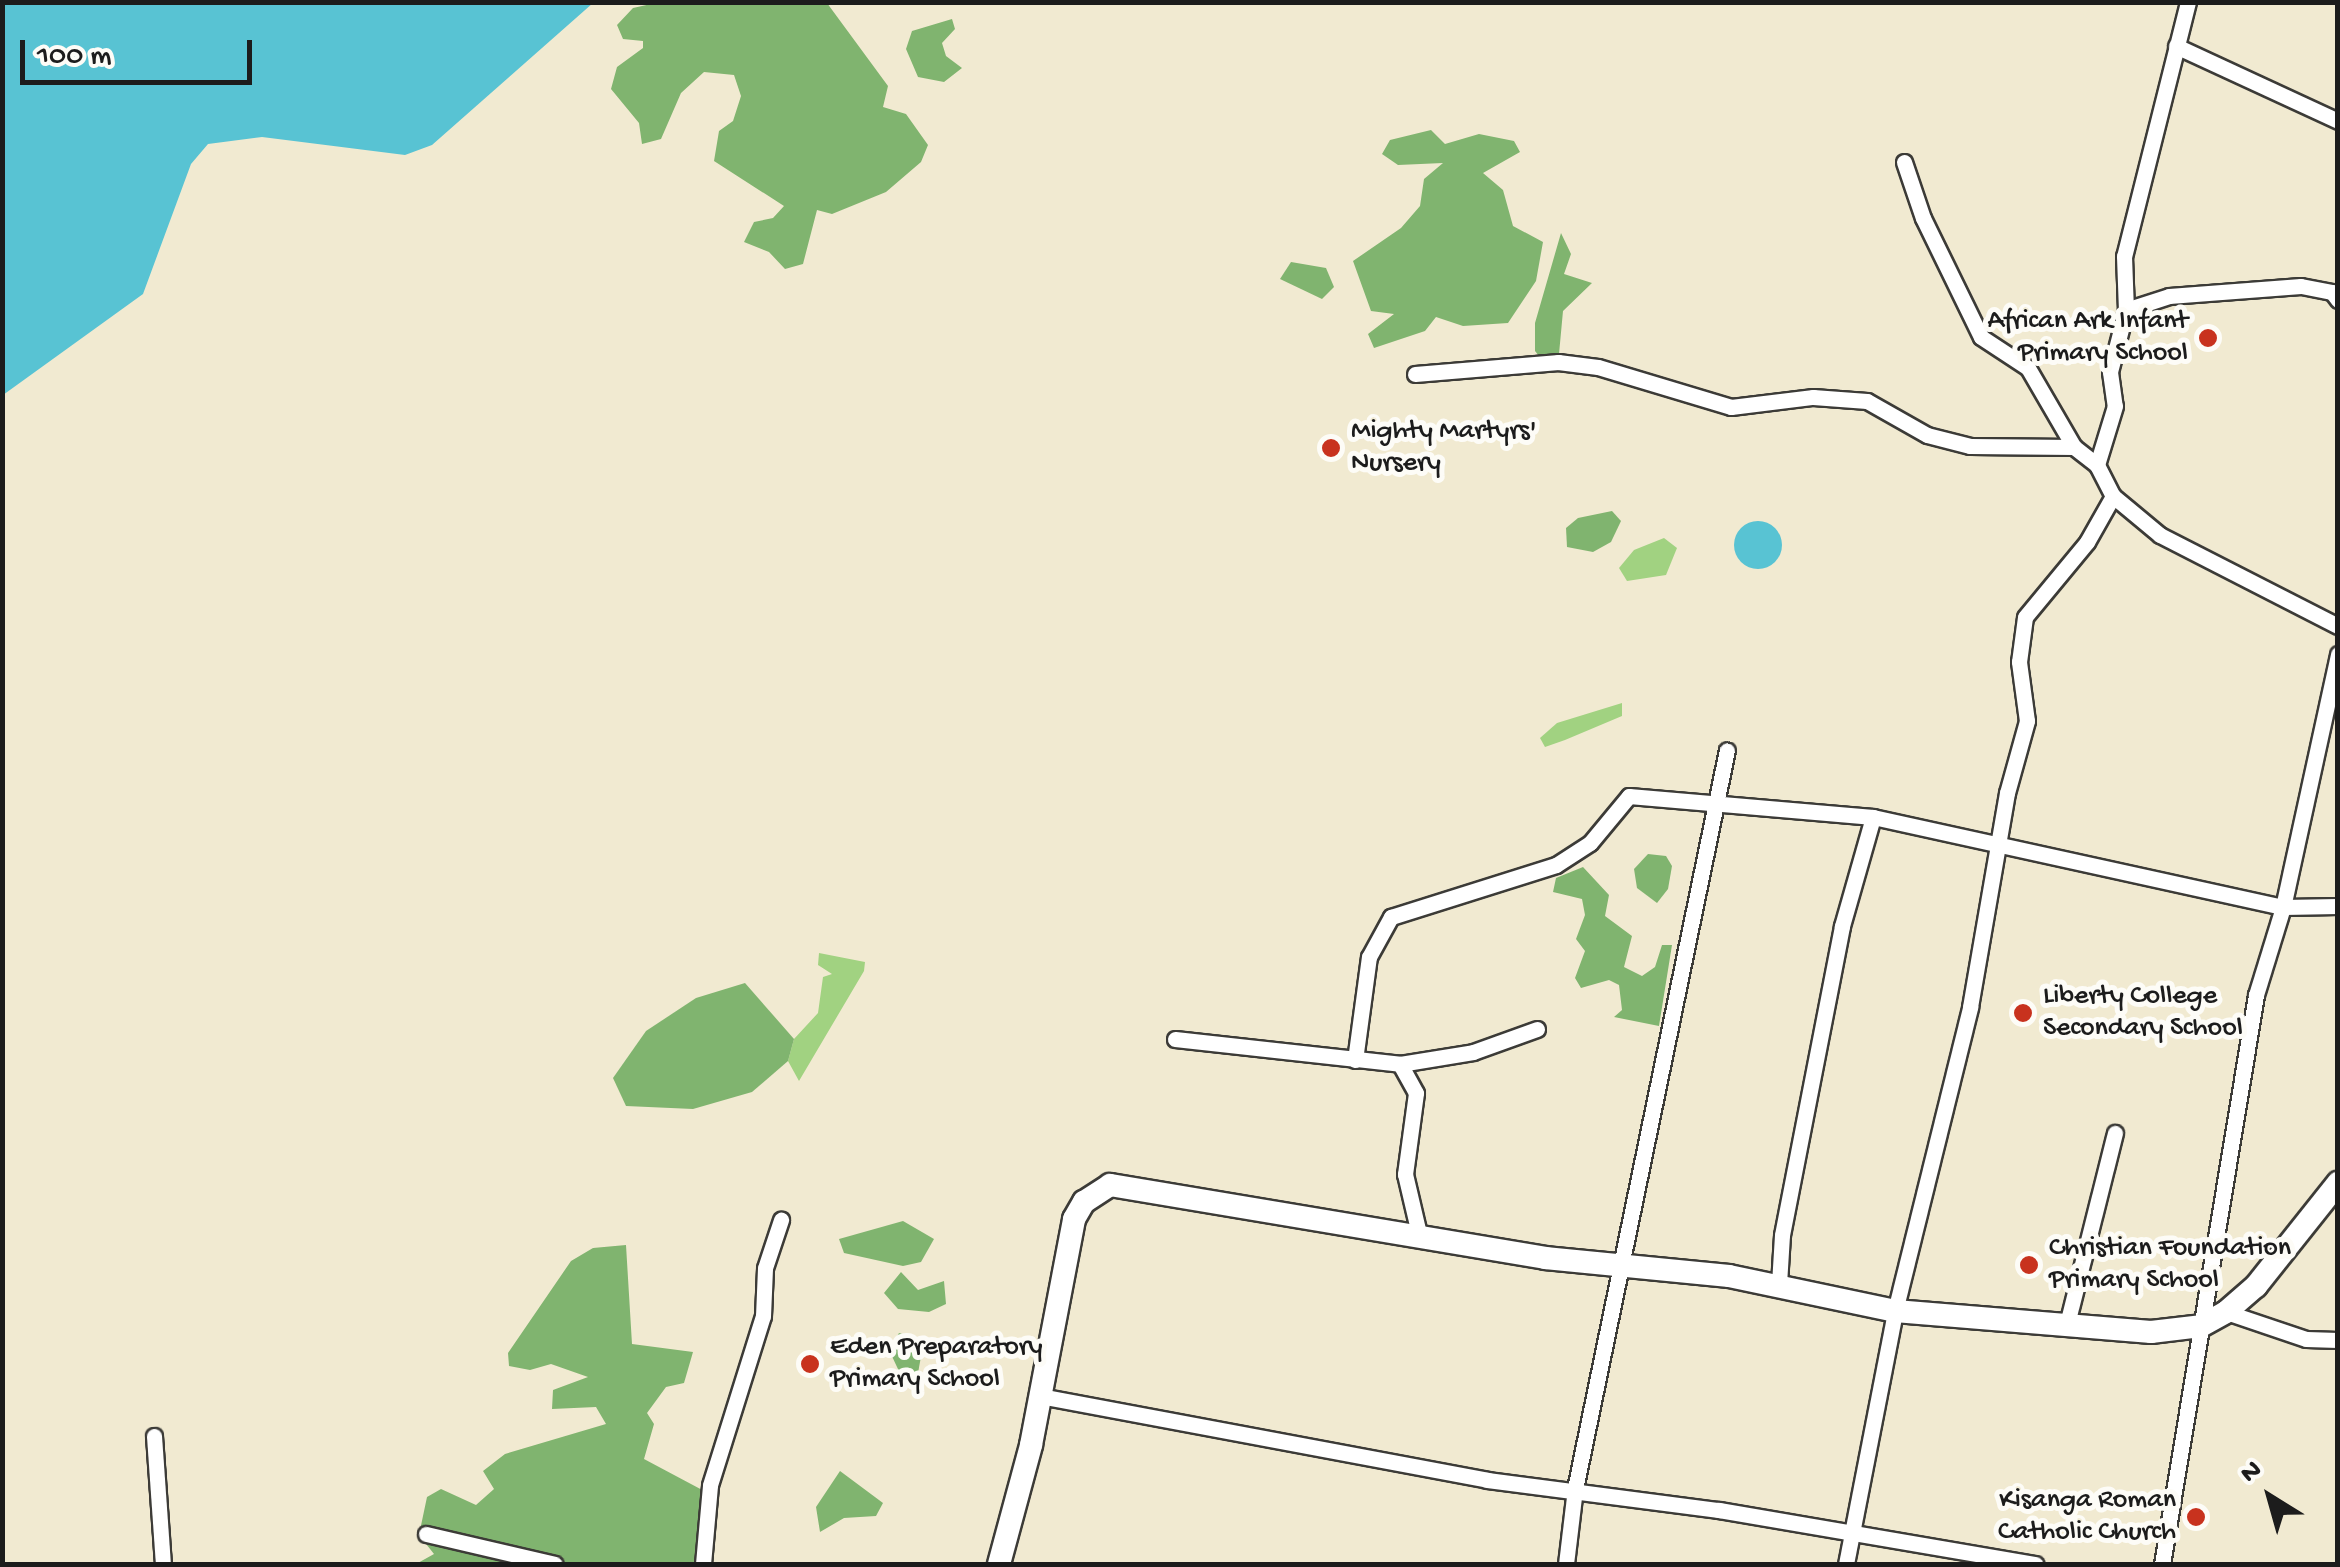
<!DOCTYPE html>
<style>
body{margin:0}
#map{position:relative;width:2340px;height:1567px;overflow:hidden;background:#f1ead1;font-family:"Gochi Hand",sans-serif}
div>[style]{position:absolute}
.green>*{inset:0;background:#a1d281}
.forest>*{inset:0;background:#80b46f}
.water>*{inset:0;background:#58c3d3}
.round{border-radius:50%}
.roads{filter:drop-shadow(2px 0 #3c3b37) drop-shadow(-2px 0 #3c3b37) drop-shadow(0 2px #3c3b37) drop-shadow(0 -2px #3c3b37)}
.street>*{height:15px;margin:-7.5px;padding:0 7.5px;transform-origin:7.5px;border-radius:7.5px;background:#fff}
.secondary>*{height:22px;margin:-11px;padding:0 11px;transform-origin:11px;border-radius:11px;background:#fff}
.dots>*{width:28px;height:28px;translate:-50% -50%;box-sizing:border-box;border:5px solid #fdfcf7;border-radius:50%}
span{translate:-50% -50%;white-space:nowrap;text-align:center;line-height:1.15;-webkit-text-stroke:10px #fdfcf7;paint-order:stroke}
.poi-label{font-size:28px;color:#1c1c1c}
.right{translate:-100% -50%;text-align:right}
.left{translate:0 -50%;text-align:left}
.frame{position:absolute;inset:0;border:5px solid #1c1c1c;pointer-events:none}
.north{position:absolute;left:2220px;top:1447px;width:100px;height:100px;-webkit-text-stroke:8px #fdfcf7;paint-order:stroke;rotate:323deg;font-size:28px;font-weight:700;line-height:40px;text-align:center;color:#1c1c1c}
.north::after{content:'';display:block;margin:auto;width:35px;height:45px;background:#1c1c1c;clip-path:polygon(50% 0,100% 100%,50% 72%,0 100%)}
.scale{position:absolute;left:20px;top:40px;width:232px;height:45px;box-sizing:border-box;border:5px solid #1c1c1c;border-top:0;padding-left:12px;font-size:30px;line-height:35px;white-space:nowrap;color:#1c1c1c;-webkit-text-stroke:8px #fdfcf7;paint-order:stroke}
</style>
<div id="map">
<div class="green">
<div style="clip-path:polygon(1664px 538px,1677px 548px,1666px 575px,1627px 581px,1619px 568px,1634px 550px)"></div>
<div style="clip-path:polygon(1622px 703px,1622px 716px,1565px 740px,1545px 747px,1540px 738px,1557px 723px)"></div>
<div style="clip-path:polygon(819px 953px,865px 962px,864px 971px,799px 1081px,788px 1061px,794px 1039px,818px 1013px,823px 977px,832px 974px,818px 965px)"></div>
</div>
<div class="forest">
<div style="clip-path:polygon(660px 2px,827px 3px,888px 86px,883px 107px,906px 114px,928px 145px,921px 162px,886px 192px,832px 214px,817px 210px,803px 264px,785px 269px,769px 252px,744px 242px,754px 222px,773px 218px,784px 206px,714px 161px,719px 131px,733px 121px,741px 96px,734px 75px,704px 72px,681px 93px,661px 139px,642px 144px,639px 123px,611px 89px,617px 67px,643px 48px,643px 41px,623px 39px,617px 25px,633px 8px)"></div>
<div style="clip-path:polygon(952px 19px,955px 29px,942px 43px,946px 56px,962px 68px,944px 82px,918px 77px,906px 49px,912px 31px)"></div>
<div style="clip-path:polygon(1431px 130px,1445px 144px,1479px 134px,1514px 141px,1520px 152px,1483px 173px,1503px 190px,1513px 226px,1543px 242px,1536px 281px,1508px 323px,1463px 326px,1436px 317px,1425px 331px,1374px 348px,1368px 334px,1394px 314px,1371px 311px,1353px 261px,1401px 228px,1420px 206px,1424px 179px,1443px 163px,1398px 165px,1382px 154px,1390px 140px)"></div>
<div style="clip-path:polygon(1561px 233px,1571px 254px,1564px 274px,1592px 283px,1563px 311px,1559px 354px,1543px 361px,1535px 351px,1535px 323px)"></div>
<div style="clip-path:polygon(1291px 262px,1326px 268px,1334px 287px,1322px 299px,1280px 279px)"></div>
<div style="clip-path:polygon(1612px 511px,1621px 521px,1611px 542px,1593px 552px,1567px 547px,1566px 528px,1578px 518px)"></div>
<div style="clip-path:polygon(1648px 854px,1666px 856px,1672px 866px,1668px 889px,1657px 903px,1637px 888px,1634px 869px)"></div>
<div style="clip-path:polygon(1583px 867px,1609px 895px,1605px 916px,1632px 936px,1624px 967px,1642px 976px,1655px 967px,1662px 945px,1672px 945px,1659px 1026px,1614px 1017px,1622px 1010px,1619px 985px,1609px 980px,1581px 988px,1575px 978px,1585px 951px,1576px 939px,1585px 915px,1582px 899px,1553px 892px,1556px 878px)"></div>
<div style="clip-path:polygon(745px 983px,794px 1039px,788px 1061px,752px 1092px,693px 1109px,626px 1106px,613px 1078px,646px 1031px,696px 998px)"></div>
<div style="clip-path:polygon(903px 1221px,934px 1239px,921px 1262px,903px 1266px,844px 1253px,839px 1239px)"></div>
<div style="clip-path:polygon(626px 1245px,632px 1344px,693px 1352px,684px 1383px,666px 1387px,647px 1413px,654px 1424px,644px 1459px,706px 1492px,702px 1564px,416px 1564px,434px 1554px,419px 1535px,427px 1497px,441px 1489px,476px 1505px,494px 1489px,483px 1471px,505px 1454px,606px 1424px,596px 1407px,552px 1409px,553px 1390px,588px 1377px,551px 1364px,530px 1370px,509px 1366px,508px 1353px,571px 1261px,593px 1248px)"></div>
<div style="clip-path:polygon(901px 1272px,918px 1290px,944px 1281px,946px 1304px,929px 1312px,898px 1309px,884px 1293px)"></div>
<div style="clip-path:polygon(899px 1333px,924px 1340px,916px 1384px,906px 1386px,889px 1350px)"></div>
<div style="clip-path:polygon(840px 1471px,883px 1503px,876px 1516px,844px 1518px,820px 1532px,816px 1507px)"></div>
</div>
<div class="water">
<div style="clip-path:polygon(3px 2px,593px 2px,593px 3px,432px 145px,405px 155px,262px 137px,208px 144px,191px 164px,143px 294px,3px 395px)"></div>
<div class="round" style="left:1734px;top:521px;width:48px;height:48px"></div>
</div>
<div class="roads">
<div class="street">
<div style="left:2188px;top:2px;width:262px;rotate:104.1deg"></div>
<div style="left:2124px;top:256px;width:54px;rotate:87.9deg"></div>
<div style="left:2126px;top:310px;width:64px;rotate:104.5deg"></div>
<div style="left:2110px;top:372px;width:34px;rotate:82deg"></div>
<div style="left:2115px;top:406px;width:62px;rotate:107deg"></div>
<div style="left:2097px;top:465px;width:35px;rotate:63deg"></div>
<div style="left:2113px;top:496px;width:61px;rotate:39.7deg"></div>
<div style="left:2160px;top:535px;width:200px;rotate:27.1deg"></div>
<div style="left:2176px;top:46px;width:179px;rotate:24.8deg"></div>
<div style="left:1904px;top:162px;width:59px;rotate:71.3deg"></div>
<div style="left:1923px;top:218px;width:132px;rotate:64deg"></div>
<div style="left:1981px;top:337px;width:56px;rotate:33.4deg"></div>
<div style="left:2028px;top:368px;width:91px;rotate:59.8deg"></div>
<div style="left:2126px;top:310px;width:45px;rotate:-18deg"></div>
<div style="left:2169px;top:296px;width:132px;rotate:-4.3deg"></div>
<div style="left:2301px;top:286px;width:32px;rotate:11deg"></div>
<div style="left:2332px;top:292px;width:10px;rotate:53deg"></div>
<div style="left:1415px;top:374px;width:144px;rotate:-4.8deg"></div>
<div style="left:1558px;top:362px;width:40px;rotate:7.1deg"></div>
<div style="left:1598px;top:367px;width:139px;rotate:16.7deg"></div>
<div style="left:1731px;top:407px;width:83px;rotate:-7deg"></div>
<div style="left:1813px;top:397px;width:54px;rotate:4.2deg"></div>
<div style="left:1867px;top:401px;width:69px;rotate:29.5deg"></div>
<div style="left:1927px;top:435px;width:44px;rotate:14.3deg"></div>
<div style="left:1970px;top:446px;width:104px;rotate:0.6deg"></div>
<div style="left:2074px;top:447px;width:29px;rotate:38deg"></div>
<div style="left:1175px;top:1039px;width:226px;rotate:6.3deg"></div>
<div style="left:1400px;top:1064px;width:74px;rotate:-9.3deg"></div>
<div style="left:1473px;top:1052px;width:68px;rotate:-19.8deg"></div>
<div style="left:1355px;top:1060px;width:104px;rotate:-82.3deg"></div>
<div style="left:1369px;top:957px;width:46px;rotate:-61.2deg"></div>
<div style="left:1391px;top:917px;width:173px;rotate:-17.5deg"></div>
<div style="left:1556px;top:865px;width:40px;rotate:-32.9deg"></div>
<div style="left:1590px;top:843px;width:61px;rotate:-50.3deg"></div>
<div style="left:1629px;top:796px;width:245px;rotate:4.9deg"></div>
<div style="left:1873px;top:817px;width:420px;rotate:12.4deg"></div>
<div style="left:2283px;top:907px;width:55px;rotate:-1deg"></div>
<div style="left:1400px;top:1064px;width:33px;rotate:61deg"></div>
<div style="left:1416px;top:1093px;width:82px;rotate:97.7deg"></div>
<div style="left:1405px;top:1174px;width:66px;rotate:76.8deg"></div>
<div style="left:1779px;top:1284px;width:49px;rotate:-86.5deg"></div>
<div style="left:1782px;top:1235px;width:315px;rotate:-79deg"></div>
<div style="left:1842px;top:926px;width:113px;rotate:-74.1deg"></div>
<div style="left:2226px;top:1312px;width:84px;rotate:18.6deg"></div>
<div style="left:2306px;top:1339px;width:32px;rotate:2deg"></div>
<div style="left:2067px;top:1324px;width:197px;rotate:-75.9deg"></div>
<div style="left:1040px;top:1396px;width:455px;rotate:10.6deg"></div>
<div style="left:1487px;top:1480px;width:234px;rotate:7.4deg"></div>
<div style="left:1719px;top:1510px;width:321px;rotate:9.7deg"></div>
<div style="left:154px;top:1436px;width:128px;rotate:86deg"></div>
<div style="left:426px;top:1534px;width:132px;rotate:13.1deg"></div>
<div style="left:703px;top:1564px;width:79px;rotate:-84.9deg"></div>
<div style="left:710px;top:1485px;width:177px;rotate:-72.6deg"></div>
<div style="left:763px;top:1316px;width:48px;rotate:-87.6deg"></div>
<div style="left:765px;top:1268px;width:51px;rotate:-71.6deg"></div>
<div style="left:1566px;top:1564px;width:76px;rotate:-83.2deg"></div>
<div style="left:1575px;top:1489px;width:754px;rotate:-78.38deg"></div>
<div style="left:1846px;top:1564px;width:258px;rotate:-79deg"></div>
<div style="left:1895px;top:1311px;width:313px;rotate:-76.1deg"></div>
<div style="left:1970px;top:1007px;width:217px;rotate:-80.2deg"></div>
<div style="left:2007px;top:793px;width:75px;rotate:-74.5deg"></div>
<div style="left:2027px;top:721px;width:60px;rotate:-97.7deg"></div>
<div style="left:2019px;top:662px;width:45px;rotate:-82.4deg"></div>
<div style="left:2025px;top:617px;width:97px;rotate:-50.4deg"></div>
<div style="left:2087px;top:542px;width:53px;rotate:-60.5deg"></div>
<div style="left:2162px;top:1564px;width:577px;rotate:-80.62deg"></div>
<div style="left:2256px;top:995px;width:92px;rotate:-72.9deg"></div>
<div style="left:2283px;top:907px;width:259px;rotate:-77.7deg"></div>
</div>
<div class="secondary">
<div style="left:999px;top:1564px;width:123px;rotate:-74.9deg"></div>
<div style="left:1031px;top:1445px;width:230px;rotate:-79.2deg"></div>
<div style="left:1074px;top:1219px;width:20px;rotate:-60deg"></div>
<div style="left:1084px;top:1202px;width:31px;rotate:-33deg"></div>
<div style="left:1110px;top:1185px;width:441px;rotate:9.5deg"></div>
<div style="left:1545px;top:1258px;width:185px;rotate:5.6deg"></div>
<div style="left:1729px;top:1276px;width:170px;rotate:11.9deg"></div>
<div style="left:1895px;top:1311px;width:257px;rotate:4.7deg"></div>
<div style="left:2151px;top:1332px;width:50px;rotate:-6.8deg"></div>
<div style="left:2201px;top:1326px;width:29px;rotate:-29deg"></div>
<div style="left:2226px;top:1312px;width:40px;rotate:-41deg"></div>
<div style="left:2256px;top:1286px;width:132px;rotate:-51.5deg"></div>
</div>
</div>
<div class="dots">
<div style="left:2208px;top:338px;background:#c8321e"></div>
<div style="left:1331px;top:448px;background:#c8321e"></div>
<div style="left:2023px;top:1013px;background:#c8321e"></div>
<div style="left:2029px;top:1265px;background:#c8321e"></div>
<div style="left:810px;top:1364px;background:#c8321e"></div>
<div style="left:2196px;top:1517px;background:#c8321e"></div>
</div>
<div class="poi-label">
<span class="right" style="left:2188px;top:338px">African Ark Infant<br>Primary School</span>
<span class="left" style="left:1351px;top:448px">Mighty Martyrs'<br>Nursery</span>
<span class="left" style="left:2043px;top:1013px">Liberty College<br>Secondary School</span>
<span class="left" style="left:2049px;top:1265px">Christian Foundation<br>Primary School</span>
<span class="left" style="left:830px;top:1364px">Eden Preparatory<br>Primary School</span>
<span class="right" style="left:2176px;top:1517px">Kisanga Roman<br>Catholic Church</span>
</div>
<div class="frame"></div>
<div class="north">N</div>
<div class="scale">100 m</div>
</div>
